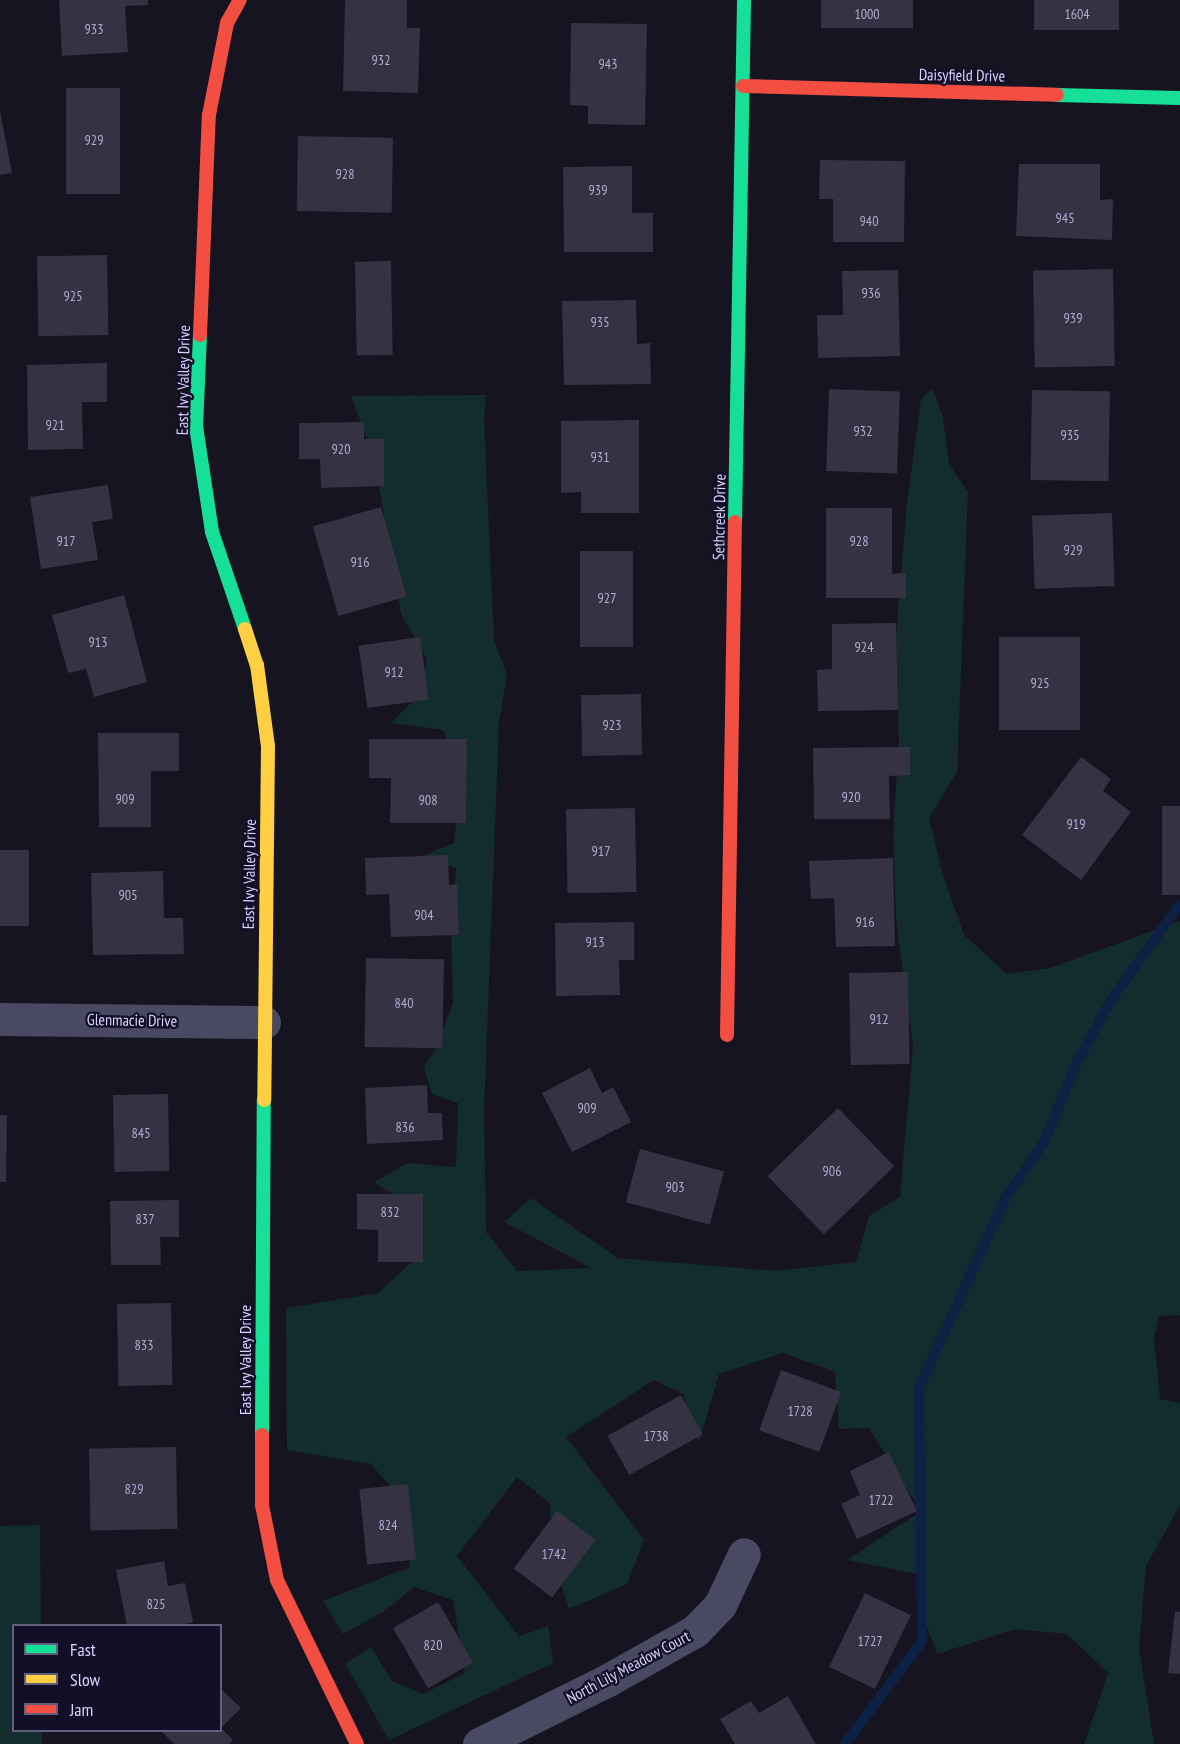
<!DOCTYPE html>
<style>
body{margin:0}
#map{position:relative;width:1180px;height:1744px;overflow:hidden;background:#161421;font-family:"PT Sans Narrow",sans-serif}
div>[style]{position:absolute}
.green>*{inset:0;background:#132c2d}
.stream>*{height:10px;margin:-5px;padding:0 5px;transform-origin:5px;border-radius:5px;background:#0d2144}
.building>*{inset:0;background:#343243;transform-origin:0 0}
.street>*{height:33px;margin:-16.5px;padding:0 16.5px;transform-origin:16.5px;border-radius:16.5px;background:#4a4962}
.fast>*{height:14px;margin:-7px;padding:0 7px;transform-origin:7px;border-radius:7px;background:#16e098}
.slow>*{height:14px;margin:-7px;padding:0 7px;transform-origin:7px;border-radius:7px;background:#ffcf43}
.jam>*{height:14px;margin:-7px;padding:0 7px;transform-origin:7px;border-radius:7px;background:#f24e42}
span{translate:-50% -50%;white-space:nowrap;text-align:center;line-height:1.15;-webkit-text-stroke:4.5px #130f26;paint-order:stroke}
.number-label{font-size:14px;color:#b0acd0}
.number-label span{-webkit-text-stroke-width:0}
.street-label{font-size:16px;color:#d9d4ff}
.legend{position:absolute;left:12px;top:1624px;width:210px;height:108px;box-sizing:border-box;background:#130f26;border:2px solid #625e7d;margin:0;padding:8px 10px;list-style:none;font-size:18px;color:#d9d4ff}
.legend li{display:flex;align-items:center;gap:12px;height:30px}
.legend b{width:30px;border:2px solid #625e7d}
</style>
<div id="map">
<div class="green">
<div style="clip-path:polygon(932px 388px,943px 417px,949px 464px,968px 492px,957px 772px,929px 818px,942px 872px,964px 935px,1007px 974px,1050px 968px,1180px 921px,1180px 1315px,1159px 1316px,1154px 1338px,1160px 1399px,1180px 1403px,1180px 1505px,1146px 1566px,1139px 1648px,1154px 1744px,1084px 1744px,1108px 1673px,1067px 1634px,1016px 1629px,937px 1654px,923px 1615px,926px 1576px,847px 1560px,921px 1511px,869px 1428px,839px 1429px,835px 1372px,783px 1353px,719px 1374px,699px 1442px,683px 1394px,654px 1380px,566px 1437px,644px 1540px,627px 1584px,569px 1609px,552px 1557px,550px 1503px,517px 1477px,457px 1556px,519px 1636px,548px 1626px,553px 1663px,389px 1740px,345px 1664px,371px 1647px,392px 1681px,423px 1694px,465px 1673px,453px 1600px,414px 1587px,383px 1612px,343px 1634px,323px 1601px,410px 1567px,398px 1495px,371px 1464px,287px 1450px,286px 1308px,378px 1293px,415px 1259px,419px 1211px,374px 1182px,408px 1163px,456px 1167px,458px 1103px,432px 1094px,424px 1067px,435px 1050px,453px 1003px,451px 926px,456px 868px,420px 857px,454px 843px,462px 772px,443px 730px,391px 723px,417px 697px,427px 660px,401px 614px,374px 458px,351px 396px,486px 395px,484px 418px,494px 640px,507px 675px,499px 722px,484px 1111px,486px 1232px,517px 1271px,591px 1268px,504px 1222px,531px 1198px,618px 1258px,776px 1271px,856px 1262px,869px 1216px,900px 1197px,913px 1046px,896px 920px,893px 833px,899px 743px,896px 637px,907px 502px,921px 400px)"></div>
<div style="clip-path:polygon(40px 1525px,41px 1625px,14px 1626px,14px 1730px,42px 1731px,42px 1744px,0 1744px,0 1526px)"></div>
</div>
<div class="stream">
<div style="left:845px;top:1744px;width:129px;rotate:-53.2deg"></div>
<div style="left:922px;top:1641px;width:253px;rotate:-90.7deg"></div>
<div style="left:919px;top:1388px;width:210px;rotate:-65.5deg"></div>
<div style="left:1006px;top:1197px;width:67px;rotate:-55.4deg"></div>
<div style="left:1044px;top:1142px;width:84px;rotate:-67.7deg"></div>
<div style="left:1076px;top:1064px;width:73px;rotate:-61.3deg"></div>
<div style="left:1111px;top:1000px;width:118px;rotate:-54.3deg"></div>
</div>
<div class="building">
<div style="clip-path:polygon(59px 0,148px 0,148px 5px,125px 6px,128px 52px,62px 56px)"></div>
<div style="clip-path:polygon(345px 0,407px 0,407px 28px,420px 28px,418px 93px,343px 91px)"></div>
<div style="left:821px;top:0;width:92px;height:28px"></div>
<div style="left:1034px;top:0;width:85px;height:30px"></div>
<div style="clip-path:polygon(571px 23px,647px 24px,645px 125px,588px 124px,588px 106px,570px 105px)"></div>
<div style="left:66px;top:88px;width:54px;height:106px"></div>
<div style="clip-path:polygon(0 111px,12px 173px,0 175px)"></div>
<div style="left:298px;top:136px;width:95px;height:75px;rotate:1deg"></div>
<div style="clip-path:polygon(820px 160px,905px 161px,904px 242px,833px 242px,833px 199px,819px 199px)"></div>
<div style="clip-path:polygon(1019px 164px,1100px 164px,1100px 200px,1113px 199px,1112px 240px,1016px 236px)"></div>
<div style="clip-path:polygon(632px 166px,632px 213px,653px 213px,653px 252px,564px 252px,563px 167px)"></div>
<div style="left:107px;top:255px;width:80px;height:70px;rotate:89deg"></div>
<div style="left:391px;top:261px;width:94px;height:36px;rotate:89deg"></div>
<div style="left:1113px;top:269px;width:97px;height:80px;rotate:89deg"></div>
<div style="clip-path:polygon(898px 270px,900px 356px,818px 358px,817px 315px,843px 315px,842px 271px)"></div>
<div style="clip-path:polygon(636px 300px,637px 344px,650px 343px,651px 384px,564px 385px,562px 301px)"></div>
<div style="clip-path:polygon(107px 363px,107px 402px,82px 402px,83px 449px,28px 450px,27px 365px)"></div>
<div style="left:829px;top:389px;width:71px;height:82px;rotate:2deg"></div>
<div style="left:1032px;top:390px;width:78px;height:90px;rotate:1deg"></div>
<div style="clip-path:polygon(639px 420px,639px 513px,581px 513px,581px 492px,561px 493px,561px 421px)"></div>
<div style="clip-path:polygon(364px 422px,364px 439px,384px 439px,384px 486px,321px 488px,320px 459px,299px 459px,299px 423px)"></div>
<div style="clip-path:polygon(108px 485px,113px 519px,92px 522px,98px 560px,41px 569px,30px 497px)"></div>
<div style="left:381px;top:507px;width:93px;height:71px;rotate:74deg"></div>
<div style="clip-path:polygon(826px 508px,892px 508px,892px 574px,906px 573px,906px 598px,826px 598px)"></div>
<div style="left:1112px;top:513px;width:73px;height:80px;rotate:88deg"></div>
<div style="left:580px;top:551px;width:53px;height:96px"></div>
<div style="clip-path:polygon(124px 595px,147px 682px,94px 697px,86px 669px,68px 673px,52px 615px)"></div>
<div style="clip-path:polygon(896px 623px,898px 710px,818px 711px,817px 670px,832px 669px,832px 624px)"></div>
<div style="left:420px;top:637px;width:63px;height:62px;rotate:82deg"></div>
<div style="left:999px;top:637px;width:81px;height:93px"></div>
<div style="left:641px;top:694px;width:61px;height:60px;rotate:89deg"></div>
<div style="clip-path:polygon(98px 733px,179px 733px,179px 771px,151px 771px,151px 827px,99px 827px)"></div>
<div style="clip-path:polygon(369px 739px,467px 739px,466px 823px,390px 823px,391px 778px,369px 778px)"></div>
<div style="clip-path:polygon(910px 747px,910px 775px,889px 776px,890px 819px,814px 819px,813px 748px)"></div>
<div style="clip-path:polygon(1081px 757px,1111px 779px,1103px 791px,1131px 812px,1081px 880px,1022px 835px)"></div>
<div style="left:1162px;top:806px;width:18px;height:89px"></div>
<div style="left:635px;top:808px;width:84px;height:69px;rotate:89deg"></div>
<div style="left:0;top:850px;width:29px;height:76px"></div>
<div style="clip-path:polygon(448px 855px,449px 885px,457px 884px,459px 935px,391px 937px,389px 894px,366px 895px,365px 858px)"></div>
<div style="clip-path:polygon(893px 858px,895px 946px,836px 947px,834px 898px,811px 899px,809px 861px)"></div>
<div style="clip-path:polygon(163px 871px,164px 918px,183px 918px,184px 954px,93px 955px,91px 873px)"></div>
<div style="clip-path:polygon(634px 922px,634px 960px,619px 960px,620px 995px,556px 996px,555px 923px)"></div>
<div style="left:366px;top:958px;width:78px;height:89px;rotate:1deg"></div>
<div style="left:908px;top:972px;width:92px;height:59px;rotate:89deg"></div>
<div style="clip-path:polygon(590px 1068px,602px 1093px,613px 1087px,631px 1122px,572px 1152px,542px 1093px)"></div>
<div style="clip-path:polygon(427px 1085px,428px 1113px,442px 1113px,443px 1140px,367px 1144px,365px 1088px)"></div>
<div style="left:168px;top:1094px;width:77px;height:55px;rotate:89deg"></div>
<div style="left:838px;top:1108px;width:81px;height:98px;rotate:46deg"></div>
<div style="clip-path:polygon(0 1115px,7px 1115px,6px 1182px,0 1182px)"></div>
<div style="left:640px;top:1149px;width:87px;height:55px;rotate:15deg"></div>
<div style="clip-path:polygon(357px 1194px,423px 1194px,423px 1262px,378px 1262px,378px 1230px,357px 1229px)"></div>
<div style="clip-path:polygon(179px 1200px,179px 1237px,160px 1237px,161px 1265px,111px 1265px,110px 1201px)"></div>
<div style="left:171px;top:1303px;width:82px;height:54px;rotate:89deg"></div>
<div style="left:781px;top:1370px;width:64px;height:64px;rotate:20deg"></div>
<div style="left:681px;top:1395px;width:45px;height:84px;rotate:61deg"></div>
<div style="left:176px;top:1447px;width:82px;height:87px;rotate:89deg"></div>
<div style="clip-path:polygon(889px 1452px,917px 1511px,857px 1539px,841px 1504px,860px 1495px,850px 1471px)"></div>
<div style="left:408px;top:1484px;width:76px;height:49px;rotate:84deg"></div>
<div style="left:557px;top:1511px;width:48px;height:72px;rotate:37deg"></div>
<div style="clip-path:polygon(164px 1561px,168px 1586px,185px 1583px,193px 1622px,177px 1626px,127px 1626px,116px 1570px)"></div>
<div style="left:865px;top:1593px;width:51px;height:82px;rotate:26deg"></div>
<div style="left:438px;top:1602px;width:70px;height:52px;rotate:60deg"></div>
<div style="clip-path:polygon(1175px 1611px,1180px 1612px,1180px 1674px,1168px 1673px)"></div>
<div style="clip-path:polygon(220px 1688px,241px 1708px,221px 1728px,233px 1740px,229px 1744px,174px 1744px,160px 1730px,220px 1730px)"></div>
<div style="clip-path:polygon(788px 1696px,816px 1744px,735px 1744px,720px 1719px,751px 1701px,759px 1713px)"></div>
</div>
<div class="street">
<div style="left:0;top:1019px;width:264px;rotate:0.7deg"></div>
<div style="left:479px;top:1744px;width:144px;rotate:-26.4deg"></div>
<div style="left:608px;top:1680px;width:100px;rotate:-29.4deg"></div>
<div style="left:695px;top:1631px;width:36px;rotate:-46deg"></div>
<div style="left:720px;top:1605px;width:56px;rotate:-64.8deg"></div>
</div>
<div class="fast">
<div style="left:1057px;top:95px;width:123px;rotate:1.4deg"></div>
<div style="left:200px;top:335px;width:91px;rotate:92.5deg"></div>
<div style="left:196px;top:426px;width:107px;rotate:81.4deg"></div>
<div style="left:212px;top:532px;width:102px;rotate:71.2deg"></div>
<div style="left:735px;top:522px;width:522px;rotate:-89.01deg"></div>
<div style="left:262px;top:1435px;width:335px;rotate:-89.7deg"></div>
</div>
<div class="slow">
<div style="left:245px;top:629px;width:38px;rotate:72deg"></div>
<div style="left:257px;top:665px;width:82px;rotate:82.3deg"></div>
<div style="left:268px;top:746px;width:354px;rotate:90.6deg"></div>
</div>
<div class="jam">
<div style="left:743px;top:86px;width:314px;rotate:1.6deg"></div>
<div style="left:200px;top:335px;width:220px;rotate:-87.7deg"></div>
<div style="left:209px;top:115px;width:94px;rotate:-78.9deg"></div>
<div style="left:227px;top:23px;width:26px;rotate:-61deg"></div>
<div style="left:727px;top:1035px;width:513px;rotate:-89.11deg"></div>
<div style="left:262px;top:1435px;width:70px;rotate:90deg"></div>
<div style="left:262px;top:1505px;width:76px;rotate:78.7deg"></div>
<div style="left:277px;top:1580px;width:182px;rotate:64deg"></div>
</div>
<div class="number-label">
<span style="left:867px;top:14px">1000</span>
<span style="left:1077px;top:14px">1604</span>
<span style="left:94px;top:29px">933</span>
<span style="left:381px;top:60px">932</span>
<span style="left:608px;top:64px">943</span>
<span style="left:94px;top:140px">929</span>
<span style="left:345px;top:174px">928</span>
<span style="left:598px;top:190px">939</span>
<span style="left:1065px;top:218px">945</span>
<span style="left:869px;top:221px">940</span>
<span style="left:871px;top:293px">936</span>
<span style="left:73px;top:296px">925</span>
<span style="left:1073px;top:318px">939</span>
<span style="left:600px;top:322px">935</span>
<span style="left:55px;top:425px">921</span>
<span style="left:863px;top:431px">932</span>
<span style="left:1070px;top:435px">935</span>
<span style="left:341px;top:449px">920</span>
<span style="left:600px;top:457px">931</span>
<span style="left:66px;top:541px">917</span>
<span style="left:859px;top:541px">928</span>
<span style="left:1073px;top:550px">929</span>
<span style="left:360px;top:562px">916</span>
<span style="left:607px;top:598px">927</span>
<span style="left:98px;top:642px">913</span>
<span style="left:864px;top:647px">924</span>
<span style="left:394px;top:672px">912</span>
<span style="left:1040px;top:683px">925</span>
<span style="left:612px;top:725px">923</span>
<span style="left:851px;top:797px">920</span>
<span style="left:125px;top:799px">909</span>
<span style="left:428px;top:800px">908</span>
<span style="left:1076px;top:824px">919</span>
<span style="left:601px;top:851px">917</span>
<span style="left:128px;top:895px">905</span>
<span style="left:424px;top:915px">904</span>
<span style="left:865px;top:922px">916</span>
<span style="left:595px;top:942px">913</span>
<span style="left:404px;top:1003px">840</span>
<span style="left:879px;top:1019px">912</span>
<span style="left:587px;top:1108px">909</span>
<span style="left:405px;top:1127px">836</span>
<span style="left:141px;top:1133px">845</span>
<span style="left:832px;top:1171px">906</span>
<span style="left:675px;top:1187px">903</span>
<span style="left:390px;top:1212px">832</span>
<span style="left:145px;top:1219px">837</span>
<span style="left:144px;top:1345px">833</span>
<span style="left:800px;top:1411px">1728</span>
<span style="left:656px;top:1436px">1738</span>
<span style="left:134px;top:1489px">829</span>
<span style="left:881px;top:1500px">1722</span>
<span style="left:388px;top:1525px">824</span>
<span style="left:554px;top:1554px">1742</span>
<span style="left:156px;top:1604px">825</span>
<span style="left:870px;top:1641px">1727</span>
<span style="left:433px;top:1645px">820</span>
</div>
<div class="street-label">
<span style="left:962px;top:75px;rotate:1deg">Daisyfield Drive</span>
<span style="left:183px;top:380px;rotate:-89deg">East Ivy Valley Drive</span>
<span style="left:719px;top:517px;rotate:-89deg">Sethcreek Drive</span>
<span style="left:249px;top:874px;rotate:-89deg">East Ivy Valley Drive</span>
<span style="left:132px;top:1020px;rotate:1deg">Glenmacie Drive</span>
<span style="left:245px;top:1360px;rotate:-90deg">East Ivy Valley Drive</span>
<span style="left:628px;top:1667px;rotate:-28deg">North Lily Meadow Court</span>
</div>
<ul class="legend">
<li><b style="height:8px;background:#16e098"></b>Fast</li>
<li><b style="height:8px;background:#ffcf43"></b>Slow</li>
<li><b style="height:8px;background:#f24e42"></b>Jam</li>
</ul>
</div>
